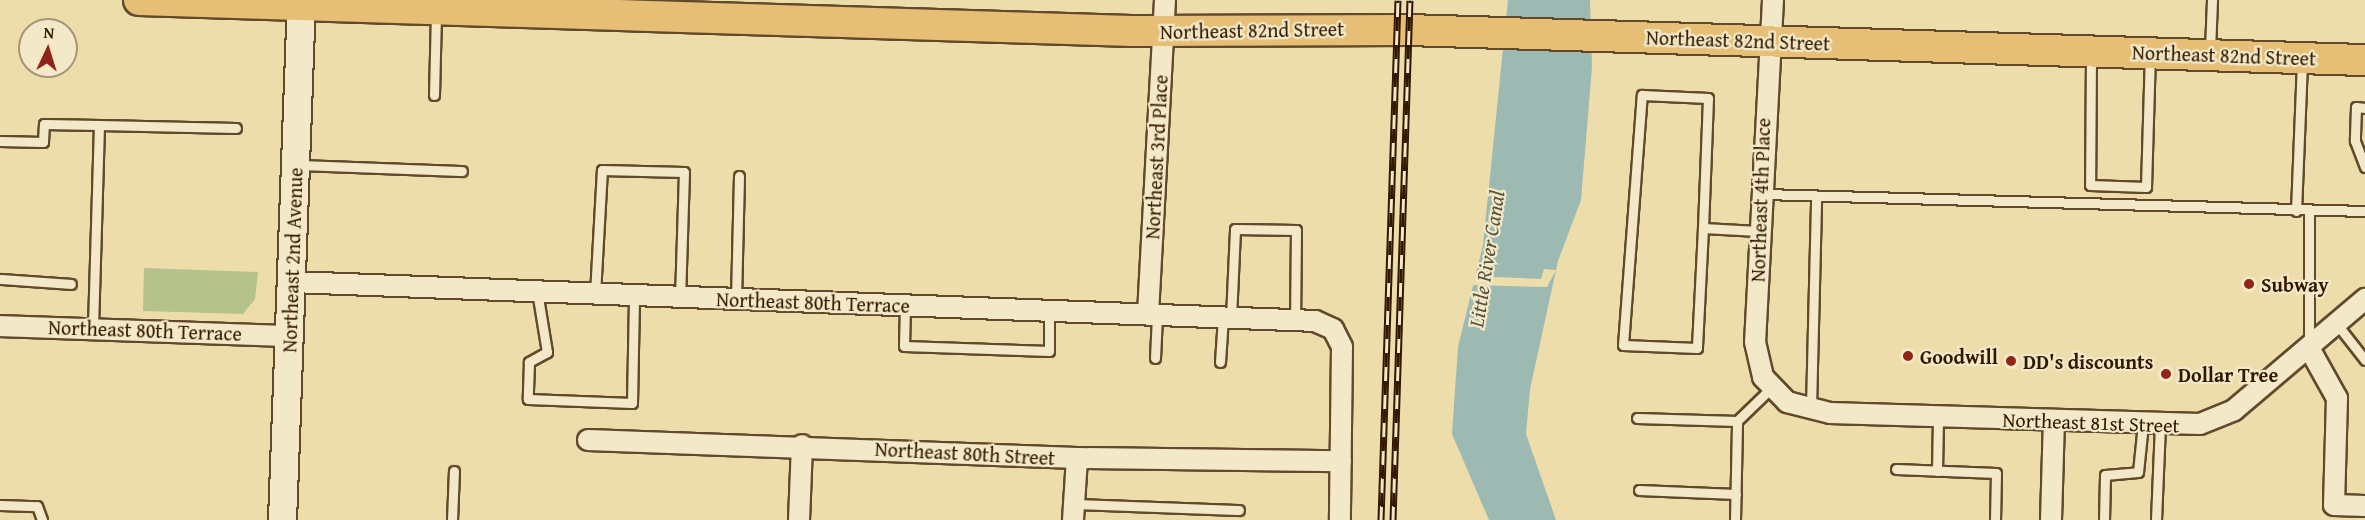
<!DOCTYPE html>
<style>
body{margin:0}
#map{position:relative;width:2365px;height:520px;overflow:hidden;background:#edddab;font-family:"Gentium Book Plus",serif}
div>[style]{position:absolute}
.green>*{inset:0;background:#b5c28b}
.water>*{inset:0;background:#9cbab2}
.pier>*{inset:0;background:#edddab}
.roads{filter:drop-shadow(2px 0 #62492b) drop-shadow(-2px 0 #62492b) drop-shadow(0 2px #62492b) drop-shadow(0 -2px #62492b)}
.service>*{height:9px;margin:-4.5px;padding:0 4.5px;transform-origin:4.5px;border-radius:4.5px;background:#f3e9c8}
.minor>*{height:20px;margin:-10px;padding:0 10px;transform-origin:10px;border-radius:10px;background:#f3e9c8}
.secondary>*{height:27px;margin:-13.5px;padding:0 13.5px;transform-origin:13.5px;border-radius:13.5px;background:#f3e9c8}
.primary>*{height:30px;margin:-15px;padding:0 15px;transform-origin:15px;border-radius:15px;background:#e6be76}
.rail>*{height:7px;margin-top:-3.5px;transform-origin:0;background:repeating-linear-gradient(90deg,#f3e9c8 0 14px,#331800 0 28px);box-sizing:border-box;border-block:2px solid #331800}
.dots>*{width:16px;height:16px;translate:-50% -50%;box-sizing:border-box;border:3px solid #f3e9c8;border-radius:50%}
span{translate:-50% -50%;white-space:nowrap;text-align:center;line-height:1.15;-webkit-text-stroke:4.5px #f3e9c8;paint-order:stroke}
.street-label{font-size:20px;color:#331800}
.poi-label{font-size:20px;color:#331800;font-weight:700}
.left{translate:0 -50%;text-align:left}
.water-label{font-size:21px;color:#58513e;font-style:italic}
.north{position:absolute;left:18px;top:18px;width:60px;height:60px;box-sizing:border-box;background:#f3e9c8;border:2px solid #a69578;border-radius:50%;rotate:4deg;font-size:16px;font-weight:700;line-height:24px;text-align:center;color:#331800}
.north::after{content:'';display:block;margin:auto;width:21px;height:27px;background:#8f2418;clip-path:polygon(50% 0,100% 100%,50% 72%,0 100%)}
</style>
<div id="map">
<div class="green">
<div style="clip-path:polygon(144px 268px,258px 272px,255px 299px,243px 314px,143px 311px)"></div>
</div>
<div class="water">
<div style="clip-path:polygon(1508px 0,1590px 0,1592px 67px,1581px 200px,1558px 261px,1530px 389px,1526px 434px,1556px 520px,1489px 520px,1452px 434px,1458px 347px,1483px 245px)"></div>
</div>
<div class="pier">
<div style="clip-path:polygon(1544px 269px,1556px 270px,1547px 287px,1471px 285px,1473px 276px,1541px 279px)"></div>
</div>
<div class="roads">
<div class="service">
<div style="left:2210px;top:50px;width:50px;rotate:-87.7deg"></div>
<div style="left:2091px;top:56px;width:129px;rotate:90.4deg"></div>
<div style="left:2090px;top:185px;width:56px;rotate:2deg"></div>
<div style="left:2146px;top:187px;width:131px;rotate:-88.3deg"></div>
<div style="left:434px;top:95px;width:80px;rotate:-88.6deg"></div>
<div style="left:2365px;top:108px;width:9px;rotate:-174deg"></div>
<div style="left:2356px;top:107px;width:34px;rotate:92deg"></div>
<div style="left:2355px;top:141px;width:28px;rotate:69deg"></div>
<div style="left:99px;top:125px;width:137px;rotate:1.3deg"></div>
<div style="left:0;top:141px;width:43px;rotate:1.3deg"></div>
<div style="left:43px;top:142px;width:18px;rotate:-87deg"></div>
<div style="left:44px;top:124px;width:55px;rotate:1deg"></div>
<div style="left:99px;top:125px;width:204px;rotate:91.7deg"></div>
<div style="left:298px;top:165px;width:164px;rotate:2.1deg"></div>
<div style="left:1763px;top:194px;width:602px;rotate:1.62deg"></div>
<div style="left:2296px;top:211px;width:151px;rotate:-87.7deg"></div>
<div style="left:1703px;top:228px;width:120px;rotate:92.9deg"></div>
<div style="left:1697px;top:348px;width:74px;rotate:-177.7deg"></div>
<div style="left:1623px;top:345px;width:251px;rotate:-85.7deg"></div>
<div style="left:1642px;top:95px;width:66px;rotate:2.6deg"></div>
<div style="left:1708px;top:98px;width:130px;rotate:92.2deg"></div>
<div style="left:1703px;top:228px;width:55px;rotate:3.1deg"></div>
<div style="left:0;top:279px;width:71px;rotate:4deg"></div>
<div style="left:537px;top:291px;width:62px;rotate:80.7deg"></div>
<div style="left:547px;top:352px;width:21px;rotate:151deg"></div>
<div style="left:529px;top:362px;width:37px;rotate:92deg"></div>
<div style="left:528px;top:399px;width:104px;rotate:2.2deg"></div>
<div style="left:632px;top:403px;width:108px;rotate:-88.9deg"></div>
<div style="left:595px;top:294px;width:124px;rotate:-86.8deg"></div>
<div style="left:602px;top:170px;width:82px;rotate:1.4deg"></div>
<div style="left:684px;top:172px;width:125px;rotate:91.8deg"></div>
<div style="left:736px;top:299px;width:123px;rotate:-88.6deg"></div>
<div style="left:905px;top:305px;width:41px;rotate:91.4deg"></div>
<div style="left:904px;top:346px;width:145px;rotate:2deg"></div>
<div style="left:1049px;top:351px;width:40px;rotate:-90deg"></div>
<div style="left:1231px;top:318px;width:89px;rotate:-87.4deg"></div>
<div style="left:1235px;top:229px;width:61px;rotate:0.9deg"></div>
<div style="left:1296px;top:230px;width:90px;rotate:90.6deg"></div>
<div style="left:2336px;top:323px;width:47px;rotate:51.9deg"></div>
<div style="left:2309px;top:347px;width:136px;rotate:-90deg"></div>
<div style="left:1155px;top:358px;width:43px;rotate:-87.3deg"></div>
<div style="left:1220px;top:362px;width:45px;rotate:-86.2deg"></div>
<div style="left:1811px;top:408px;width:212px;rotate:-88.6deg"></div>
<div style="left:1637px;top:418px;width:100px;rotate:1.7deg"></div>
<div style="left:1896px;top:469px;width:100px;rotate:2.3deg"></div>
<div style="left:1996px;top:473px;width:47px;rotate:91.2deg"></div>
<div style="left:1937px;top:471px;width:53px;rotate:-88.9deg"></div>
<div style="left:1639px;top:490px;width:97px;rotate:2.4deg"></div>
<div style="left:1074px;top:504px;width:165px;rotate:2.1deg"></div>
<div style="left:0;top:505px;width:37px;rotate:2deg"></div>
<div style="left:37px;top:506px;width:15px;rotate:70deg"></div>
<div style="left:452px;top:520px;width:49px;rotate:-87.7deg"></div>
<div style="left:1735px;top:520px;width:99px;rotate:-88.8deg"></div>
<div style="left:1737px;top:421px;width:46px;rotate:-44.1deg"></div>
<div style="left:2104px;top:520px;width:45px;rotate:-88.7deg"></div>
<div style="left:2105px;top:475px;width:33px;rotate:-5deg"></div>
<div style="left:2138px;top:472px;width:48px;rotate:-84.1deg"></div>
<div style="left:2156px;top:520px;width:96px;rotate:-87.6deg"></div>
</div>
<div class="minor">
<div style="left:1773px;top:0;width:342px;rotate:93deg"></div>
<div style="left:1755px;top:342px;width:36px;rotate:77deg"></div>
<div style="left:1763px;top:377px;width:35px;rotate:46deg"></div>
<div style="left:1787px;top:402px;width:44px;rotate:14.3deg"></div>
<div style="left:1830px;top:413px;width:370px;rotate:1.7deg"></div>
<div style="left:2200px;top:424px;width:37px;rotate:-22deg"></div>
<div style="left:2234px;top:410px;width:172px;rotate:-40.3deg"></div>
<div style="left:292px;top:282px;width:1024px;rotate:2.18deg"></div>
<div style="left:1315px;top:321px;width:20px;rotate:24deg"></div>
<div style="left:1333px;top:329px;width:20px;rotate:63deg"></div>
<div style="left:1342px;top:347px;width:173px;rotate:90.7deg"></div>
<div style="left:1148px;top:314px;width:314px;rotate:-86.9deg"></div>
<div style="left:0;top:326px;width:290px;rotate:2deg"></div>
<div style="left:2309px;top:348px;width:57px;rotate:60.8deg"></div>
<div style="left:2337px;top:398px;width:107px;rotate:91.6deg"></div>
<div style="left:2334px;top:505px;width:31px;rotate:2deg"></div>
<div style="left:588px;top:440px;width:489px;rotate:2.1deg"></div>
<div style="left:1077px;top:458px;width:264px;rotate:0.7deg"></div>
<div style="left:799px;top:520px;width:75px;rotate:-87.7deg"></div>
<div style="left:1073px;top:520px;width:62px;rotate:-86.3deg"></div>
<div style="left:2051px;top:520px;width:99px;rotate:-88.3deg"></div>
</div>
<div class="secondary">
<div style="left:282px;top:520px;width:520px;rotate:-87.91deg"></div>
</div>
<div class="primary">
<div style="left:139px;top:0;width:993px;rotate:1.79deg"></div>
<div style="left:1132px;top:31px;width:276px;rotate:-0.2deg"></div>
<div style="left:1408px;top:30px;width:957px;rotate:1.8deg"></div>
</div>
</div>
<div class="rail">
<div style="left:1381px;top:520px;width:520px;rotate:-88.13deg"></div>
<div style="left:1393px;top:520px;width:520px;rotate:-88.13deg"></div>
</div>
<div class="dots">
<div style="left:2249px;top:284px;background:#8f2418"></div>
<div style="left:1908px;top:356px;background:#8f2418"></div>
<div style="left:2011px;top:361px;background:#8f2418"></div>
<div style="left:2166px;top:374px;background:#8f2418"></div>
</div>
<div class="street-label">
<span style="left:1252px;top:30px;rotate:-1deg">Northeast 82nd Street</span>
<span style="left:1738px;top:40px;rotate:2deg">Northeast 82nd Street</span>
<span style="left:2224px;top:55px;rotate:2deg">Northeast 82nd Street</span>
<span style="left:1156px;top:157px;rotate:-87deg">Northeast 3rd Place</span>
<span style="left:1760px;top:200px;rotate:-88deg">Northeast 4th Place</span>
<span style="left:292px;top:260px;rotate:-88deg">Northeast 2nd Avenue</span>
<span style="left:813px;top:302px;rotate:2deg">Northeast 80th Terrace</span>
<span style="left:145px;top:330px;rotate:2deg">Northeast 80th Terrace</span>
<span style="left:2091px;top:422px;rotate:2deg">Northeast 81st Street</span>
<span style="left:965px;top:453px;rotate:3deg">Northeast 80th Street</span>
</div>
<div class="poi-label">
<span class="left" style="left:2261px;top:284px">Subway</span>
<span class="left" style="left:1920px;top:356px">Goodwill</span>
<span class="left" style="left:2023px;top:361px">DD's discounts</span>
<span class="left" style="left:2178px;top:374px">Dollar Tree</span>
</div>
<div class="water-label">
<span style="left:1487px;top:259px;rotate:-81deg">Little River Canal</span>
</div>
<div class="north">N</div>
</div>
